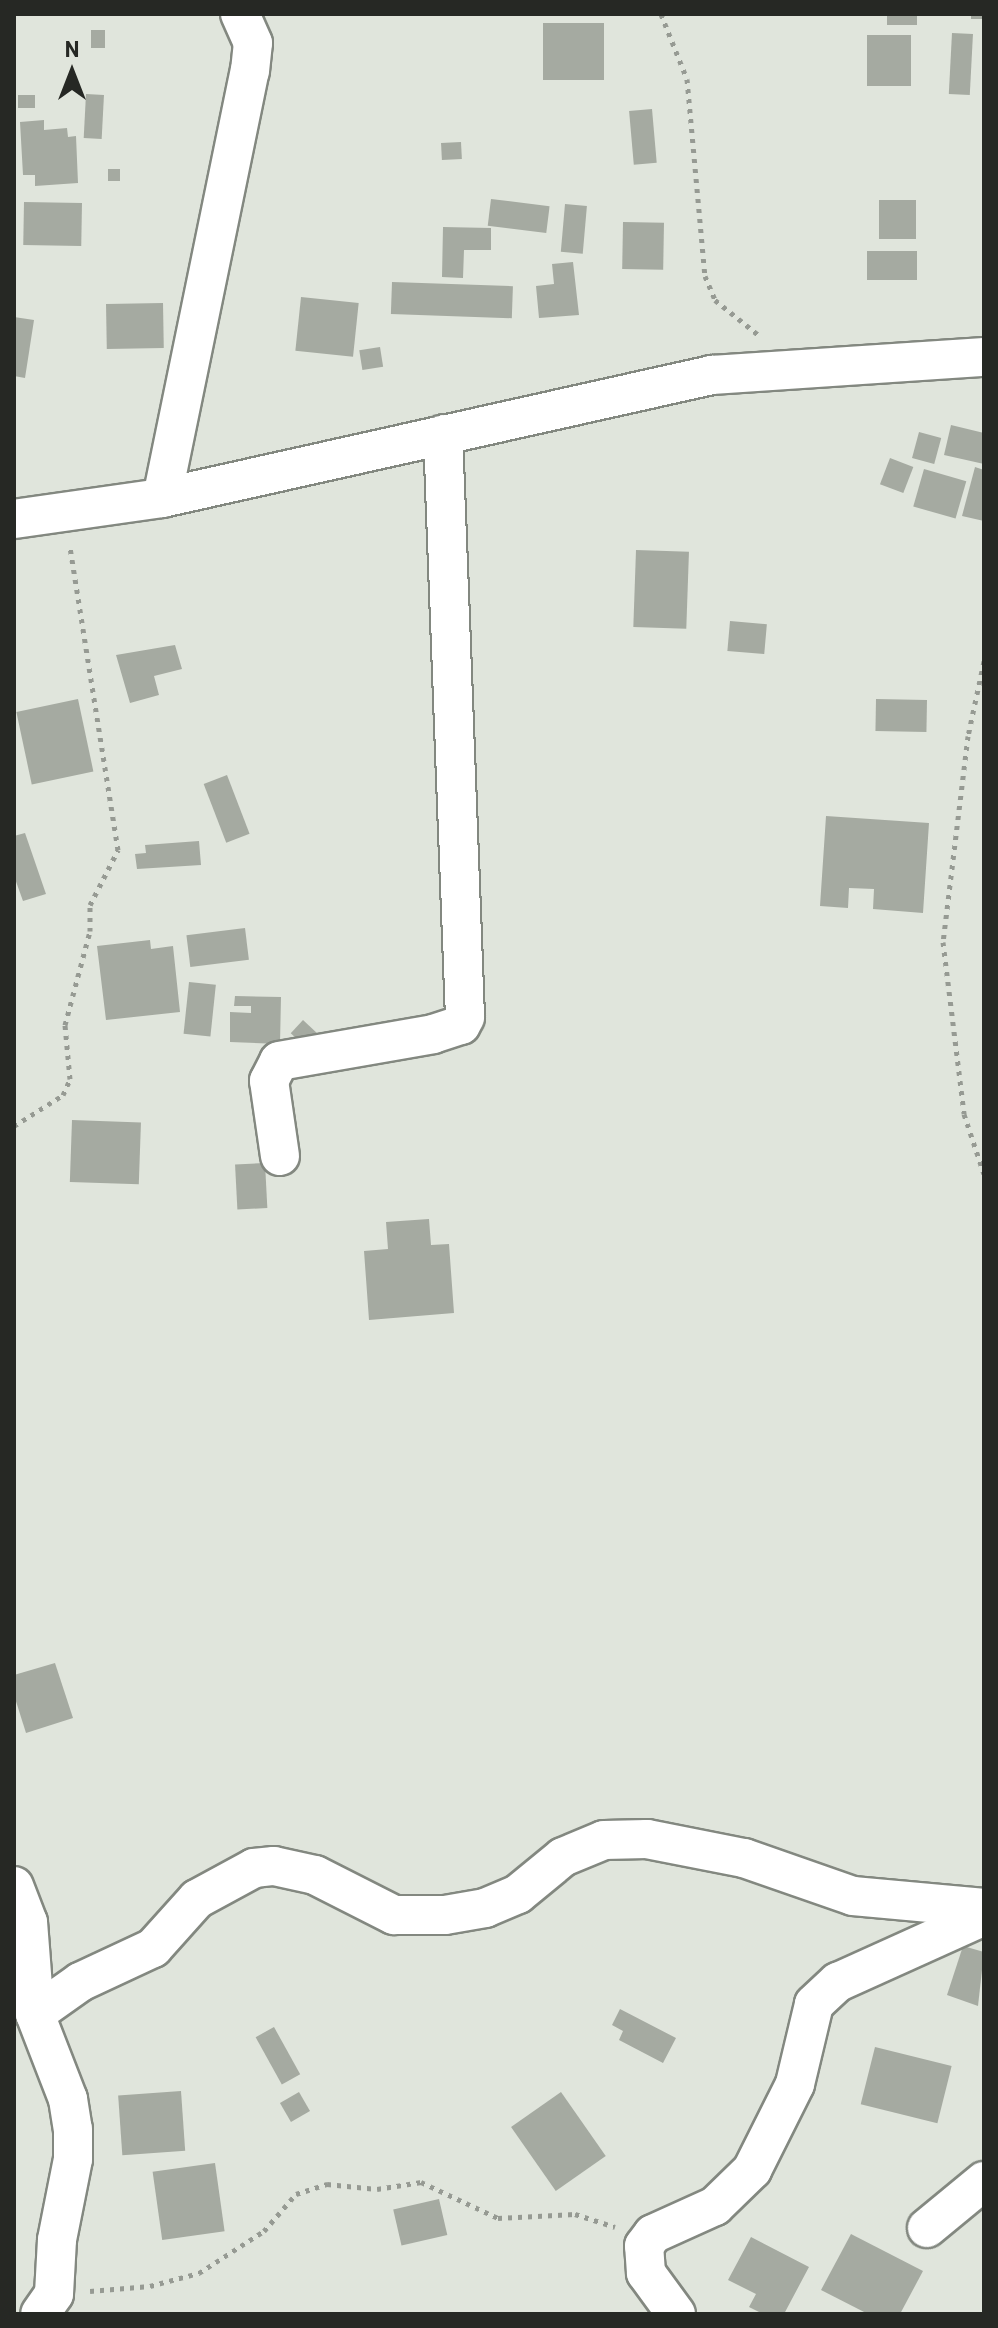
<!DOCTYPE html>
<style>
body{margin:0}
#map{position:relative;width:998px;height:2328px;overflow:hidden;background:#e0e5dc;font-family:Barlow,sans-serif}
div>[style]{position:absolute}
.building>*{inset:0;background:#a5aaa1;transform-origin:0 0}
.path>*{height:5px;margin-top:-2.5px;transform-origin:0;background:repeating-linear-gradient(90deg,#969a93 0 4px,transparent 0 10px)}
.roads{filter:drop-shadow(2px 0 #838880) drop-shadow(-2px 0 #838880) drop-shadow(0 2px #838880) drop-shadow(0 -2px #838880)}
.minor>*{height:38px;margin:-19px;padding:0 19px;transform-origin:19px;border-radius:19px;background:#fff}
span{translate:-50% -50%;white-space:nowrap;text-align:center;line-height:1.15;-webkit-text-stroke:6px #e0e5dc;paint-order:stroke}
.frame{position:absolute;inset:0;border:16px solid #262824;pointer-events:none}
.north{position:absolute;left:32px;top:32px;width:80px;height:80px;-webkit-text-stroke:6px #e0e5dc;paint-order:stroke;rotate:0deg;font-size:22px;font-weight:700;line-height:32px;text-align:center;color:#262824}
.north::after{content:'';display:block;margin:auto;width:28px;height:36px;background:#262824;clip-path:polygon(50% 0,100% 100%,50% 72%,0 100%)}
</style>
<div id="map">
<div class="building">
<div style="left:887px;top:14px;width:30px;height:11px"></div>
<div style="left:971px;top:14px;width:13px;height:5px"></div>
<div style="left:543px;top:23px;width:61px;height:57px"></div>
<div style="left:91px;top:30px;width:14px;height:18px"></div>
<div style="left:952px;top:33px;width:21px;height:61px;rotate:3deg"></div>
<div style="left:911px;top:35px;width:51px;height:44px;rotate:90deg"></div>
<div style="left:86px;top:94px;width:18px;height:44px;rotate:3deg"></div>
<div style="left:18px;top:95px;width:17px;height:13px"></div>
<div style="left:652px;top:109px;width:54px;height:23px;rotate:85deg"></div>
<div style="clip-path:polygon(44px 120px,44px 130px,67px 128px,68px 137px,76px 136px,78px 183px,35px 186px,35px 175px,23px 175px,20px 122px)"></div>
<div style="left:461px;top:142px;width:17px;height:20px;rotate:87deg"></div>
<div style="left:120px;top:169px;width:12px;height:12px;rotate:90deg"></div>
<div style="left:491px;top:199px;width:59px;height:27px;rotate:7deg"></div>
<div style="left:879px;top:200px;width:37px;height:39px"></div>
<div style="left:24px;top:202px;width:58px;height:43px;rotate:1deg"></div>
<div style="left:565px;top:204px;width:22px;height:48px;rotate:5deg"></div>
<div style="left:623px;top:222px;width:41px;height:47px;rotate:1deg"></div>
<div style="clip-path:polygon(443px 227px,491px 228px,491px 250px,464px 250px,463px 278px,442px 277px)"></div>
<div style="left:867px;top:251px;width:50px;height:29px"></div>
<div style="clip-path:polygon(573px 262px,579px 315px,539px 318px,536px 286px,554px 284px,552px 264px)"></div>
<div style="left:392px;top:282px;width:121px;height:32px;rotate:2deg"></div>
<div style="left:301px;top:297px;width:58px;height:54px;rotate:6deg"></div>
<div style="left:163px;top:303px;width:45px;height:57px;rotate:89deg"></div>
<div style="clip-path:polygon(14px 317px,34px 320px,25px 378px,14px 376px)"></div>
<div style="left:380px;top:347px;width:20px;height:21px;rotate:81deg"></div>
<div style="clip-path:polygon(951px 425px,984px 433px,984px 464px,944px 455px)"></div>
<div style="left:919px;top:432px;width:23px;height:27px;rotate:15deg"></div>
<div style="left:890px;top:458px;width:25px;height:28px;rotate:21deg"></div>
<div style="clip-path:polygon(975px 467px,984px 470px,984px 521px,962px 516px)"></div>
<div style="left:924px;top:469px;width:44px;height:39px;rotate:16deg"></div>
<div style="left:636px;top:550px;width:53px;height:77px;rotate:2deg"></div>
<div style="left:730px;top:621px;width:37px;height:30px;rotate:5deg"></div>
<div style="clip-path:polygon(175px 645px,182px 669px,154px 676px,159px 695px,130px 703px,116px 655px)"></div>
<div style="left:78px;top:699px;width:74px;height:63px;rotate:78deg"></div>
<div style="left:876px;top:699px;width:51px;height:32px;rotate:1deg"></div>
<div style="left:227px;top:775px;width:63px;height:25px;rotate:69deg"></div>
<div style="clip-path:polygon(826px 816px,929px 823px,923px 913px,873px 909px,874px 889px,849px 888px,848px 908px,820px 906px)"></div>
<div style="clip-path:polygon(25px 833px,46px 894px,23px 901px,14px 876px,14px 836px)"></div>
<div style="clip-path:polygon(199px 841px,201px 865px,137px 869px,135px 854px,146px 853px,145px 845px)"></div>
<div style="left:245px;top:928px;width:32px;height:59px;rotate:83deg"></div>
<div style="clip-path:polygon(150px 940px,151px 949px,173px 946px,180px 1012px,106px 1020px,97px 946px)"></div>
<div style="left:189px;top:982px;width:27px;height:52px;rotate:6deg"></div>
<div style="clip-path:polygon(235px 996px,281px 997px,280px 1044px,230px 1042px,230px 1012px,251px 1013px,251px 1006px,234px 1006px)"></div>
<div style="left:303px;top:1020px;width:19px;height:18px;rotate:43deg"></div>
<div style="left:72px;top:1120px;width:69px;height:62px;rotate:2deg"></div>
<div style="left:265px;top:1163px;width:45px;height:30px;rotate:87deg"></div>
<div style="clip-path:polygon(429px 1219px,431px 1245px,449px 1244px,454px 1313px,369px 1320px,364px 1251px,388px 1249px,386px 1222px)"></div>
<div style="clip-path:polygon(55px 1663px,73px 1718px,26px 1733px,14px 1695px,14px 1675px)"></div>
<div style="clip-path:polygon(963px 1946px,984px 1952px,978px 2006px,947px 1995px)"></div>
<div style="clip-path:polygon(620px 2009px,676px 2038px,663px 2063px,619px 2040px,623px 2031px,612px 2025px)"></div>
<div style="left:274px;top:2027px;width:54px;height:21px;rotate:61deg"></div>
<div style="left:875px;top:2047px;width:79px;height:59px;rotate:14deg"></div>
<div style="left:181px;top:2091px;width:60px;height:63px;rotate:86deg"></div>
<div style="left:299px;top:2092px;width:22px;height:22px;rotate:60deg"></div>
<div style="left:561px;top:2092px;width:78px;height:61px;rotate:55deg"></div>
<div style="left:215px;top:2163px;width:69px;height:63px;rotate:82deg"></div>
<div style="left:439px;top:2199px;width:37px;height:47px;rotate:77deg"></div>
<div style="clip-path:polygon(851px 2234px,923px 2271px,900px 2314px,868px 2314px,821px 2290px)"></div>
<div style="clip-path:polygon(751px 2237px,809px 2267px,784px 2314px,763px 2314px,749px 2307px,756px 2294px,728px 2280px)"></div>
</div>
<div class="path">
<div style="left:661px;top:14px;width:70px;rotate:68.2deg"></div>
<div style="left:687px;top:79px;width:198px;rotate:84.8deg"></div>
<div style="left:705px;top:276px;width:26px;rotate:67deg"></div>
<div style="left:715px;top:300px;width:59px;rotate:38.8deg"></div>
<div style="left:984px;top:661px;width:77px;rotate:102deg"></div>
<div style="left:968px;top:736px;width:208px;rotate:96.9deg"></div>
<div style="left:943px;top:942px;width:173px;rotate:83deg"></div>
<div style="left:964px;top:1114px;width:63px;rotate:71.6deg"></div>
<div style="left:14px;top:1126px;width:58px;rotate:-32.3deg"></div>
<div style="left:63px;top:1095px;width:17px;rotate:-66deg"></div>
<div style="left:70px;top:1079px;width:54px;rotate:-95.3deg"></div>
<div style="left:65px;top:1025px;width:97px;rotate:-75.1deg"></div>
<div style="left:90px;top:931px;width:26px;rotate:-90deg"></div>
<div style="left:90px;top:905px;width:62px;rotate:-63deg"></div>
<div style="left:118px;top:850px;width:306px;rotate:-99deg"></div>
<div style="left:90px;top:2291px;width:60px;rotate:-4.8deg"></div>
<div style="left:150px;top:2286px;width:51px;rotate:-14.9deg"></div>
<div style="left:199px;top:2273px;width:77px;rotate:-32.9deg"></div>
<div style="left:264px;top:2231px;width:49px;rotate:-49.1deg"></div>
<div style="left:296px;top:2194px;width:33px;rotate:-18deg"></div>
<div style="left:327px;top:2184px;width:50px;rotate:5.7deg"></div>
<div style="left:377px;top:2189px;width:45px;rotate:-9deg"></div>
<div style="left:421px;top:2182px;width:85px;rotate:25.1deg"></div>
<div style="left:498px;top:2218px;width:77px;rotate:-3deg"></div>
<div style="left:575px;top:2214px;width:42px;rotate:18deg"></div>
</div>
<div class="roads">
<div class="minor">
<div style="left:162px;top:498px;width:436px;rotate:-78.4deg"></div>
<div style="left:250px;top:71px;width:28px;rotate:-84deg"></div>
<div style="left:253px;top:43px;width:32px;rotate:-114deg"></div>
<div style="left:14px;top:519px;width:149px;rotate:-8.1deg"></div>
<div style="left:162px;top:498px;width:564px;rotate:-12.61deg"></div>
<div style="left:712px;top:375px;width:273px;rotate:-3.8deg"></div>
<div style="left:280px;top:1156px;width:76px;rotate:-98.3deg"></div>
<div style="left:269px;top:1081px;width:22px;rotate:-63deg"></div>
<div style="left:279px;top:1061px;width:156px;rotate:-9.9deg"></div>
<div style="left:433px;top:1034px;width:29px;rotate:-18deg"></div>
<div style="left:461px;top:1025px;width:9px;rotate:-63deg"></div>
<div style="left:465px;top:1017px;width:583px;rotate:-92.16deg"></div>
<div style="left:14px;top:1886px;width:39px;rotate:69deg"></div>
<div style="left:28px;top:1922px;width:92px;rotate:85.6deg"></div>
<div style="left:35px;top:2014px;width:91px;rotate:68.8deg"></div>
<div style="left:68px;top:2099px;width:30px;rotate:81deg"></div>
<div style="left:73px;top:2129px;width:30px;rotate:90deg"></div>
<div style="left:73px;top:2159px;width:83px;rotate:101.2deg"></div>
<div style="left:57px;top:2240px;width:54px;rotate:93.2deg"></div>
<div style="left:54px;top:2294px;width:24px;rotate:125deg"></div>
<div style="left:35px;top:2014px;width:55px;rotate:-35.4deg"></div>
<div style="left:80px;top:1982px;width:81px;rotate:-25deg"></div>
<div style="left:153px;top:1948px;width:66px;rotate:-48.1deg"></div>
<div style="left:197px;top:1899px;width:65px;rotate:-28.5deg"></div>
<div style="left:254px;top:1868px;width:20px;rotate:-6deg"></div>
<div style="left:274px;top:1866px;width:42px;rotate:12.4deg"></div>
<div style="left:315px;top:1875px;width:89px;rotate:26.9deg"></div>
<div style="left:394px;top:1915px;width:51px"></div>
<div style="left:445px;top:1915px;width:41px;rotate:-9.9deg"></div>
<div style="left:485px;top:1908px;width:36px;rotate:-23deg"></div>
<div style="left:518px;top:1894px;width:58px;rotate:-39.4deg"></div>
<div style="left:563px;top:1857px;width:44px;rotate:-22.5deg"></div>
<div style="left:604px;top:1840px;width:43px;rotate:-1.3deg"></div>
<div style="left:647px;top:1839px;width:99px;rotate:11.1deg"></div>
<div style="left:744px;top:1858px;width:115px;rotate:19.2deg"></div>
<div style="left:853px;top:1896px;width:132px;rotate:5.2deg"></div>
<div style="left:927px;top:2228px;width:74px;rotate:-39.5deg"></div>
<div style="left:676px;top:2314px;width:51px;rotate:-126.2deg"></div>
<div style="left:646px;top:2273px;width:27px;rotate:-94deg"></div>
<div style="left:644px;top:2246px;width:15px;rotate:-53deg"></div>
<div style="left:653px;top:2234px;width:68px;rotate:-24.3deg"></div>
<div style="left:715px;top:2206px;width:52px;rotate:-44.2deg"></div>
<div style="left:752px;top:2170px;width:96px;rotate:-63.4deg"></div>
<div style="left:795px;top:2084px;width:82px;rotate:-76.6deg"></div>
<div style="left:814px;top:2004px;width:33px;rotate:-43deg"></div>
<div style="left:838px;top:1982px;width:160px;rotate:-24.3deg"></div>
</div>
</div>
<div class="frame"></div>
<div class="north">N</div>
</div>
